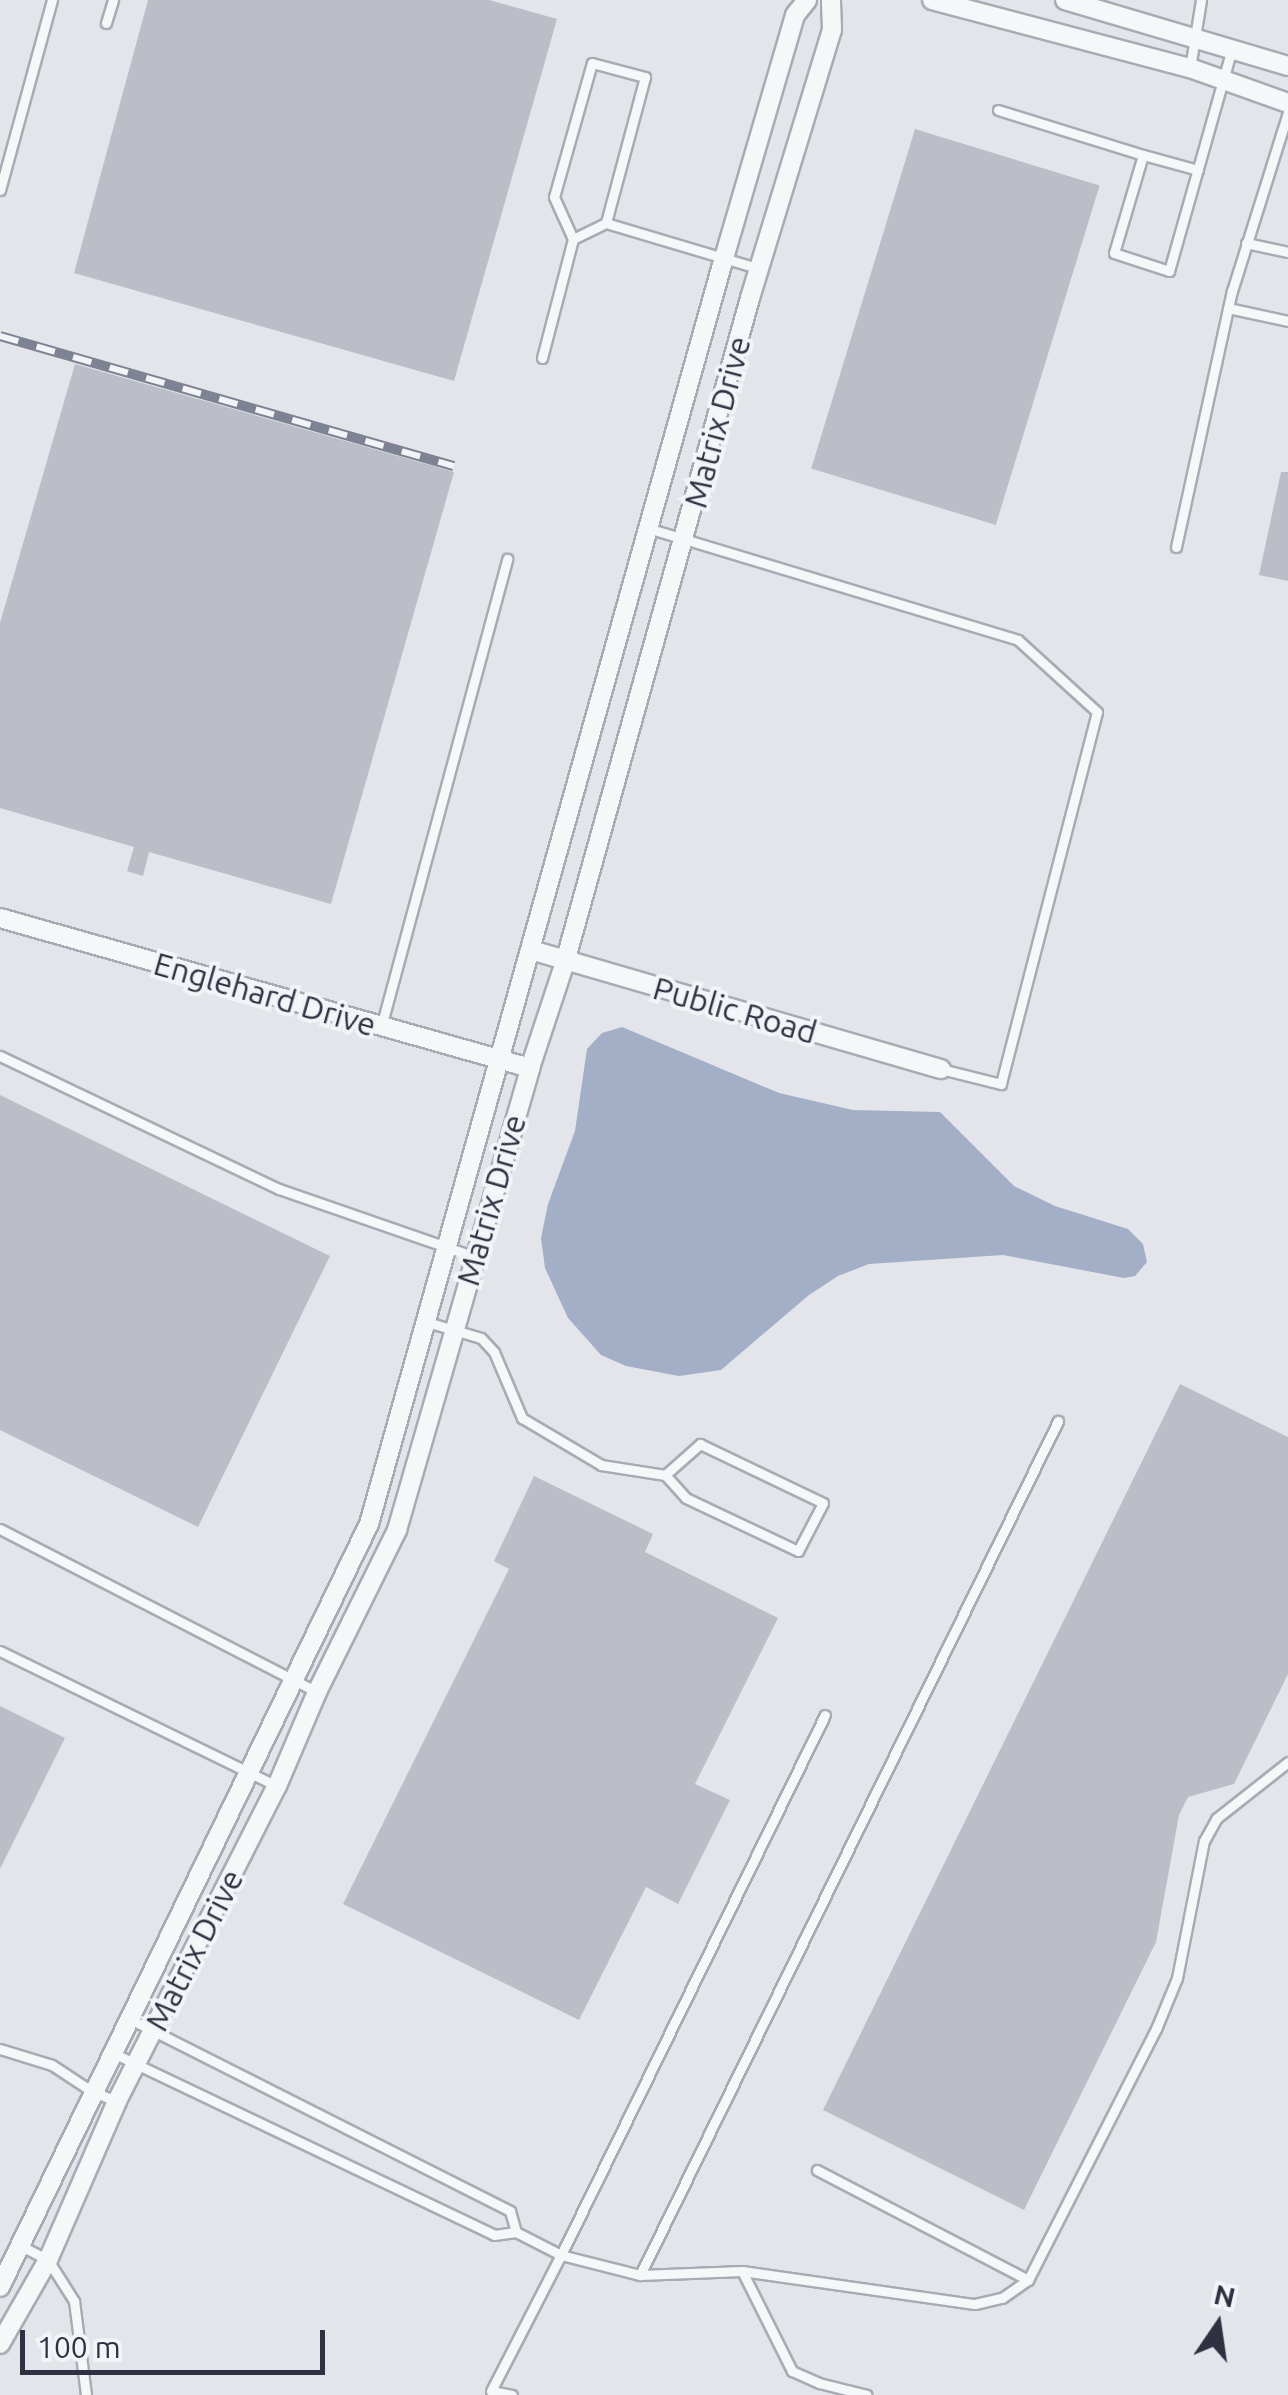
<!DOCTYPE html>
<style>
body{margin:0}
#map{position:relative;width:1288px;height:2395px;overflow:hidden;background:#e3e5ea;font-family:Ubuntu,sans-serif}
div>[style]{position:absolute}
.water>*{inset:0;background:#a2afc7}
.building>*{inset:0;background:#bbbec7;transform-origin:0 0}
.roads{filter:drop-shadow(2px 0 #a9abb4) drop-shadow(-2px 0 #a9abb4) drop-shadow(0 2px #a9abb4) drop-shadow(0 -2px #a9abb4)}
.lane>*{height:9px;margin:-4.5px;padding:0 4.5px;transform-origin:4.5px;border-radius:4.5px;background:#f6f7f9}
.street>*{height:18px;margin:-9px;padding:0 9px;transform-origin:9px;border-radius:9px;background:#f6f7f9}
.rail>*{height:10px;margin-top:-5px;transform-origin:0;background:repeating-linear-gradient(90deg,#f3f4f8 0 19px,#7e8393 0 38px);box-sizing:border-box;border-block:2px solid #7e8393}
span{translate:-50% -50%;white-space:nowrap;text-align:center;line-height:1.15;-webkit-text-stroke:8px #f3f4f8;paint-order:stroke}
.street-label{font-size:32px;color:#2d3141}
.north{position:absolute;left:1168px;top:2275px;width:100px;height:100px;-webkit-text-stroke:8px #f3f4f8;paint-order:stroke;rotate:13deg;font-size:28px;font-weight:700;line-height:40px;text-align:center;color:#2d3141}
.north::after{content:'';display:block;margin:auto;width:35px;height:45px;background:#2d3141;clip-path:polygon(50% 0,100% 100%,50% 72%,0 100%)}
.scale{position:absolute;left:20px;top:2330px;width:305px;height:45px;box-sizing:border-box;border:5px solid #2d3141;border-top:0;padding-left:12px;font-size:30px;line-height:35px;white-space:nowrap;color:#2d3141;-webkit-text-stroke:8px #f3f4f8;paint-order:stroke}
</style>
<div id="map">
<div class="water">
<div style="clip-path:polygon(622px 1027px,779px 1093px,853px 1110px,940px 1112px,1014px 1186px,1055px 1206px,1128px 1229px,1143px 1244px,1147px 1262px,1135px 1276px,1124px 1278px,1003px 1255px,869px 1264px,838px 1276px,809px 1295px,721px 1370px,679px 1376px,626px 1366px,601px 1355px,568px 1318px,545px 1268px,541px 1238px,548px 1204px,575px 1131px,587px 1049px,602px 1033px)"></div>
</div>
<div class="building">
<div style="clip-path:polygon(148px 0,489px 0,557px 19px,454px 381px,74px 273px)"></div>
<div style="left:915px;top:129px;width:193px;height:355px;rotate:17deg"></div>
<div style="clip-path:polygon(75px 364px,454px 472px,331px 904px,149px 852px,143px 876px,127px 871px,134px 847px,0 808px,0 623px)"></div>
<div style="clip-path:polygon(1281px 472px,1288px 472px,1288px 581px,1259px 575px)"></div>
<div style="clip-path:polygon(0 1095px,330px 1256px,198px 1527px,0 1430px)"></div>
<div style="clip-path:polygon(1180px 1384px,1288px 1437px,1288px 1674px,1234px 1784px,1188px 1797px,1179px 1815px,1156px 1942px,1024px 2210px,823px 2110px)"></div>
<div style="clip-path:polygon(534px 1476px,653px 1534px,645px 1552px,778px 1618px,695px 1784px,730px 1800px,678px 1904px,646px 1887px,579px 2020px,343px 1904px,509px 1569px,494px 1561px)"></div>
<div style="clip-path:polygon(0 1706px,65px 1738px,0 1869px)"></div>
</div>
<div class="roads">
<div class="lane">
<div style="left:106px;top:23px;width:24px;rotate:-73deg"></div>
<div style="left:1190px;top:68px;width:69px;rotate:-80.8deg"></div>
<div style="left:998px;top:110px;width:152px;rotate:17.2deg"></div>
<div style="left:1198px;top:170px;width:57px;rotate:-164.7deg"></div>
<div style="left:1143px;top:155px;width:102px;rotate:106.5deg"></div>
<div style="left:1114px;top:253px;width:58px;rotate:18.1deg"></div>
<div style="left:1169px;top:271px;width:232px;rotate:-74.2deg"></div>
<div style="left:0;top:190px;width:197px;rotate:-74.7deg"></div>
<div style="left:573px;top:239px;width:37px;rotate:-26deg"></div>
<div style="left:1246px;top:243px;width:43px;rotate:12.1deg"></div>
<div style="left:1228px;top:308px;width:61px;rotate:12.2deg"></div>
<div style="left:542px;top:358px;width:123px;rotate:-75.4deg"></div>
<div style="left:573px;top:239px;width:46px;rotate:-114.3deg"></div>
<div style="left:554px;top:197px;width:139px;rotate:-74.2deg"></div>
<div style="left:592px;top:63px;width:55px;rotate:14.8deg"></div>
<div style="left:645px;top:77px;width:151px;rotate:105deg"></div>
<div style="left:606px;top:223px;width:161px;rotate:16.6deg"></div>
<div style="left:651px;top:529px;width:383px;rotate:16.8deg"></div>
<div style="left:1018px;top:640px;width:107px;rotate:42.3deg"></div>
<div style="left:1097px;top:712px;width:384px;rotate:104.5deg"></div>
<div style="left:1001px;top:1084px;width:62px;rotate:-166deg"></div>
<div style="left:1176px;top:547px;width:262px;rotate:-77.7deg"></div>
<div style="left:1232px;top:291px;width:188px;rotate:-72.6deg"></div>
<div style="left:381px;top:1027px;width:485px;rotate:-74.9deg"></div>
<div style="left:0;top:1056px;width:309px;rotate:25.5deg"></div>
<div style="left:279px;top:1189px;width:207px;rotate:19.1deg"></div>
<div style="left:427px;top:1322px;width:56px;rotate:16.5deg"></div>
<div style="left:481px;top:1338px;width:19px;rotate:47deg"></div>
<div style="left:494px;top:1352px;width:72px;rotate:67deg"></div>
<div style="left:522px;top:1418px;width:92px;rotate:30.7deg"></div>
<div style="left:601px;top:1465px;width:65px;rotate:8.9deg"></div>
<div style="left:665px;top:1475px;width:47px;rotate:-41.5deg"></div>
<div style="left:700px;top:1444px;width:136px;rotate:25.6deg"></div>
<div style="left:823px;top:1503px;width:54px;rotate:117.5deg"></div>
<div style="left:798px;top:1551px;width:124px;rotate:-154.7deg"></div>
<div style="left:686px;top:1498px;width:31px;rotate:-132deg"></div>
<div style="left:0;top:1529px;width:356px;rotate:27.2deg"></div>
<div style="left:0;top:1651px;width:308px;rotate:26deg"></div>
<div style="left:130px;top:2019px;width:426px;rotate:26.8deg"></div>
<div style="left:510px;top:2211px;width:22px;rotate:74deg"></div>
<div style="left:0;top:2049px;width:54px;rotate:17.1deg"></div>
<div style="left:52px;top:2065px;width:49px;rotate:33.4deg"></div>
<div style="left:93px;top:2092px;width:26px;rotate:21deg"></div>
<div style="left:113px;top:2053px;width:422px;rotate:25.5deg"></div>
<div style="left:494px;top:2235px;width:22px;rotate:-8deg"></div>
<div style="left:516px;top:2232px;width:51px;rotate:27.1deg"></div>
<div style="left:561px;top:2255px;width:601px;rotate:-63.95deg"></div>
<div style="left:817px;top:2170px;width:238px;rotate:27.5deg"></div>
<div style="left:21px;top:2246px;width:30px;rotate:27deg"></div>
<div style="left:48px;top:2260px;width:49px;rotate:57.6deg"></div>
<div style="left:74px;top:2301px;width:95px;rotate:82.7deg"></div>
<div style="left:742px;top:2271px;width:112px;rotate:63.4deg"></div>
<div style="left:792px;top:2371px;width:30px;rotate:24deg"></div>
<div style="left:819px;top:2383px;width:49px;rotate:14deg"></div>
<div style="left:640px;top:2275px;width:951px;rotate:-63.92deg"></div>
<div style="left:512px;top:2395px;width:21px;rotate:-169deg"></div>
<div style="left:491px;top:2391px;width:153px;rotate:-62.8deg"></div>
<div style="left:561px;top:2255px;width:81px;rotate:14.2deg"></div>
<div style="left:640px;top:2275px;width:102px;rotate:-2.2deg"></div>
<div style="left:742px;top:2271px;width:235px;rotate:8.1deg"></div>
<div style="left:975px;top:2304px;width:28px;rotate:-13deg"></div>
<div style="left:1002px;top:2298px;width:32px;rotate:-35deg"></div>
<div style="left:1028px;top:2280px;width:282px;rotate:-63deg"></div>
<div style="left:1156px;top:2029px;width:55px;rotate:-67.6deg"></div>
<div style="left:1177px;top:1978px;width:140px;rotate:-78.9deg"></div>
<div style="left:1204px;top:1841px;width:26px;rotate:-61deg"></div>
<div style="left:1217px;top:1818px;width:90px;rotate:-38.3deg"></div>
</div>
<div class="street">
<div style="left:932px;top:0;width:267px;rotate:14.8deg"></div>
<div style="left:1190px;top:68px;width:104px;rotate:19.7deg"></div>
<div style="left:1065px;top:0;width:233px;rotate:16.5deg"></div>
<div style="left:0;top:918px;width:551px;rotate:15.8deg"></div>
<div style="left:531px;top:950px;width:427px;rotate:16.2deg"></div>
<div style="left:0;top:2287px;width:848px;rotate:-64.19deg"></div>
<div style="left:369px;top:1524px;width:1315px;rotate:-74.34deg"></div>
<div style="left:724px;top:258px;width:253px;rotate:-73.7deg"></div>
<div style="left:795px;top:15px;width:19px;rotate:-51deg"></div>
<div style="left:0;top:2344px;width:97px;rotate:-60.3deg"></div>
<div style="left:48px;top:2260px;width:173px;rotate:-66.5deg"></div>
<div style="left:117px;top:2101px;width:353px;rotate:-63.1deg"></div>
<div style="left:277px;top:1786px;width:102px;rotate:-66.9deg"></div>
<div style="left:317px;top:1692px;width:181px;rotate:-63.7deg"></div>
<div style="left:397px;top:1530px;width:481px;rotate:-73.9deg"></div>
<div style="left:530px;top:1068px;width:112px;rotate:-71.7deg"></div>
<div style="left:565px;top:962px;width:689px;rotate:-74.43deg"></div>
<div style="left:750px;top:298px;width:280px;rotate:-73deg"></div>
<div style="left:832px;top:30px;width:30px;rotate:-92deg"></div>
</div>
</div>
<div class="rail">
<div style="left:0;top:336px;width:472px;rotate:16deg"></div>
</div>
<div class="street-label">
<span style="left:717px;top:422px;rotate:-75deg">Matrix Drive</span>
<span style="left:265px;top:994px;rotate:16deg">Englehard Drive</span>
<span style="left:735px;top:1010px;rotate:16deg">Public Road</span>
<span style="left:491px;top:1200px;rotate:-74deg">Matrix Drive</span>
<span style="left:194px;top:1950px;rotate:-63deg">Matrix Drive</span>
</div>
<div class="north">N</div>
<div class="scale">100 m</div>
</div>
